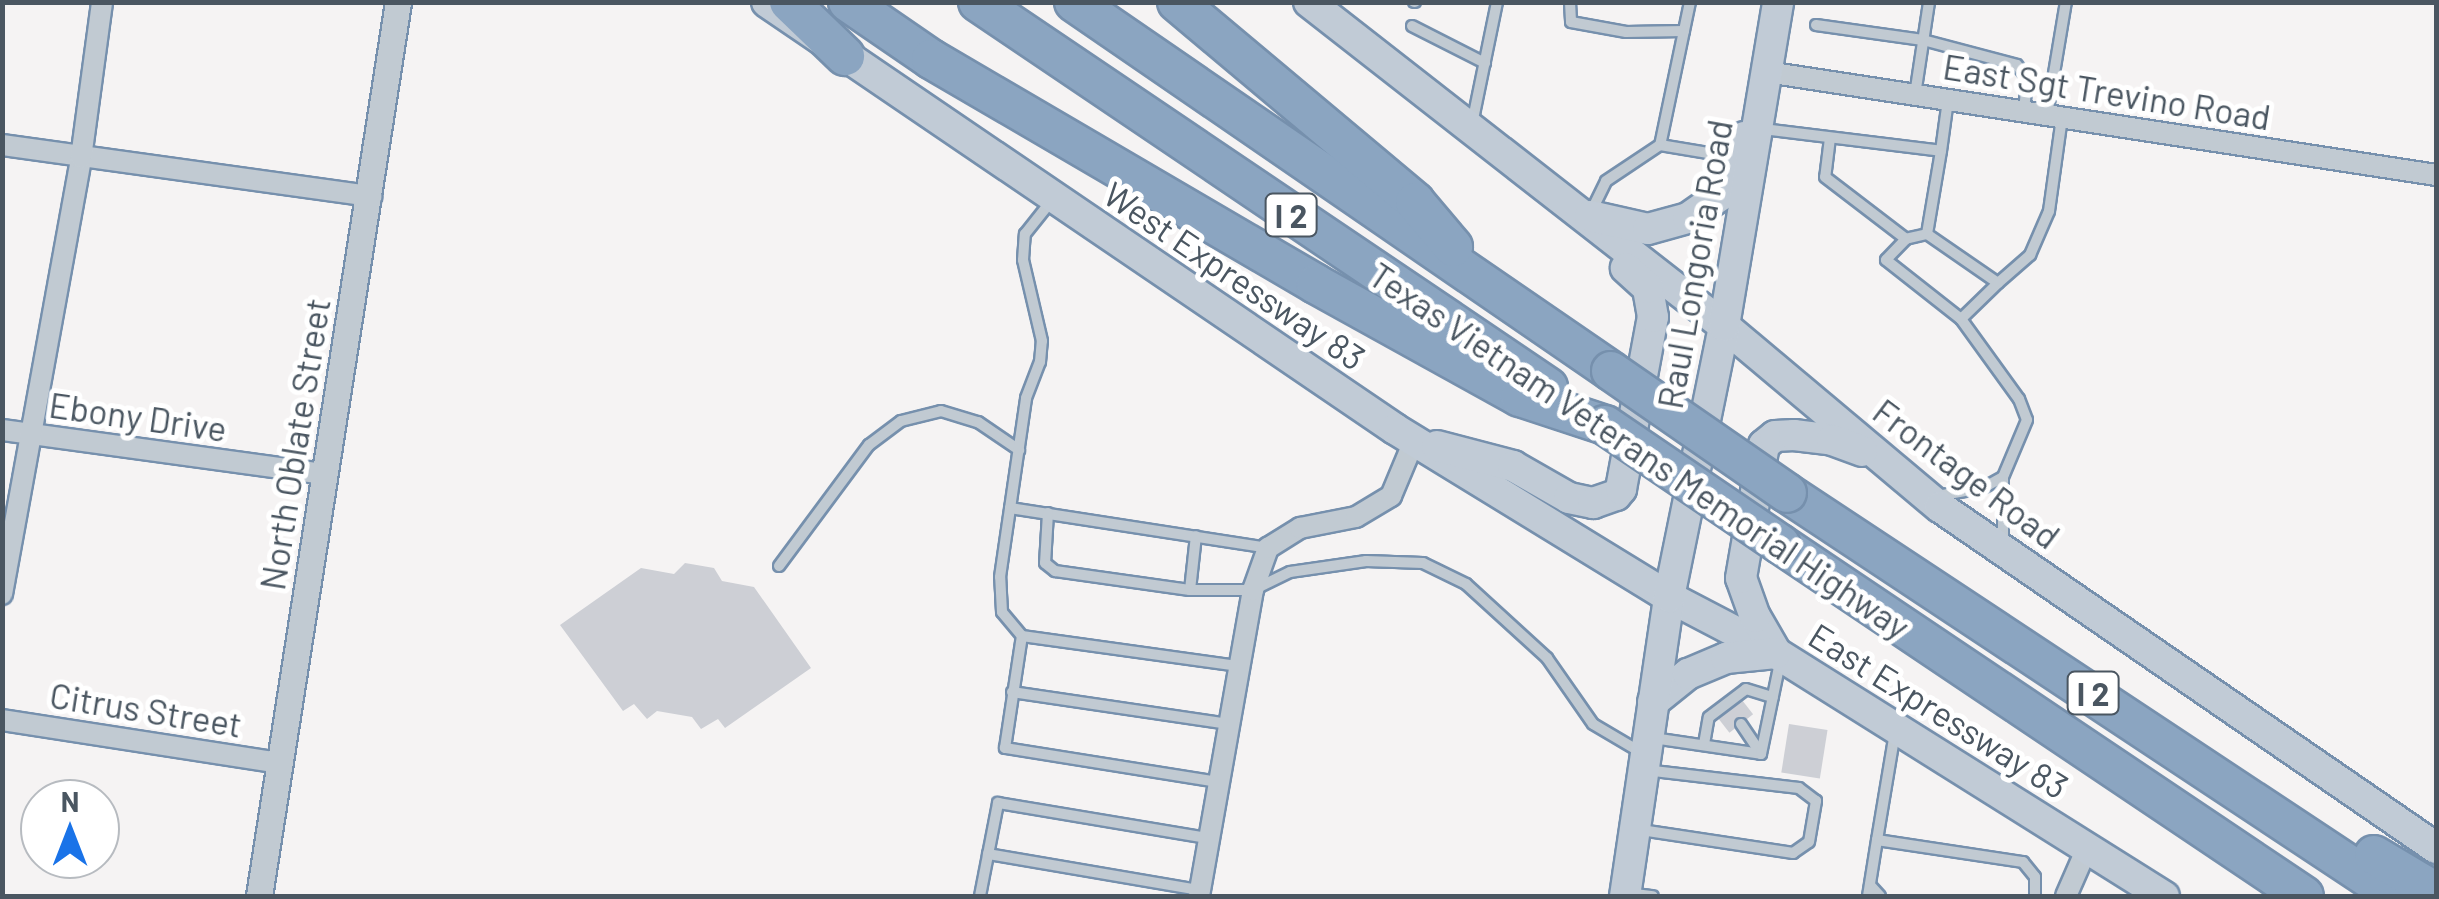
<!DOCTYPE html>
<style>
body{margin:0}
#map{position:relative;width:2439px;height:899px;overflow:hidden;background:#f5f3f3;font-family:Barlow,sans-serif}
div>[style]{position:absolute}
.building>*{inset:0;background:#cdcfd5;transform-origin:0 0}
.roads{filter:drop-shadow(2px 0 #7690ad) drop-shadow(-2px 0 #7690ad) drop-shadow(0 2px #7690ad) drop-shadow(0 -2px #7690ad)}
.service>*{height:10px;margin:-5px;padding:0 5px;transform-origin:5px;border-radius:5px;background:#c1cad2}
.minor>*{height:20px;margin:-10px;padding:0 10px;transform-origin:10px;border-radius:10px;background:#c1cad2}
.tertiary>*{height:25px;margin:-12.5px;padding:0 12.5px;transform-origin:12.5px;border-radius:12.5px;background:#c1cad2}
.secondary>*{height:30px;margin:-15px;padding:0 15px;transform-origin:15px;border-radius:15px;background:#c1cbd6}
.motorway>*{height:38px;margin:-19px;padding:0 19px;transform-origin:19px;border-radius:19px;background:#8ba5c1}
.bridges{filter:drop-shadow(2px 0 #7690ad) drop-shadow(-2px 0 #7690ad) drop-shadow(0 2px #7690ad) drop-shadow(0 -2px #7690ad)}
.motorway-bridge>*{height:38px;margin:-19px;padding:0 19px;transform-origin:19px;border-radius:19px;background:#8ba5c1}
span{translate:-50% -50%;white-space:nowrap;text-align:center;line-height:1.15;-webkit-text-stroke:10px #fff;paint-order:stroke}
.shield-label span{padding:2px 8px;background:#fff;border:2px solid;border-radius:8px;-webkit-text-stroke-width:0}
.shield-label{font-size:32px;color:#4a5661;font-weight:700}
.street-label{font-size:35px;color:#4a5661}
.frame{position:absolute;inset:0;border:5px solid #4a5661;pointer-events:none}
.north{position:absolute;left:20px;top:779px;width:100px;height:100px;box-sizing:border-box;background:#fff;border:2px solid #b7bbc0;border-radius:50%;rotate:0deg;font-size:28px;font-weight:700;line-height:40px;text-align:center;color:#4a5661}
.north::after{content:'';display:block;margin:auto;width:35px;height:45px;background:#1a73e8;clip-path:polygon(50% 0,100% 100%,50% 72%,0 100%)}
</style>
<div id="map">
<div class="building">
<div style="clip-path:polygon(685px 563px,714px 568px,722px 581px,754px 587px,811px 668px,725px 728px,718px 719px,701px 729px,692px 717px,657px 711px,647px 719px,634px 704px,623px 711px,560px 625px,641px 568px,674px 574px)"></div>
<div style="left:1742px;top:700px;width:18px;height:30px;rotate:52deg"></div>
<div style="left:1789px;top:724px;width:39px;height:49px;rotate:9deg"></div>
</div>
<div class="roads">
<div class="service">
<div style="left:1414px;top:2px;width:1px"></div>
<div style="left:1570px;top:2px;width:20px;rotate:87deg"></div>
<div style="left:1571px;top:22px;width:56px;rotate:10.3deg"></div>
<div style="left:1626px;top:32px;width:58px;rotate:-1deg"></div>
<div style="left:1690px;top:2px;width:146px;rotate:101.8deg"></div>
<div style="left:1660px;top:145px;width:73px;rotate:9.5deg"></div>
<div style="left:1816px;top:25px;width:108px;rotate:8deg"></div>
<div style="left:1923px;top:40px;width:97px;rotate:14.9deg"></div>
<div style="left:2017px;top:65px;width:16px;rotate:52deg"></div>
<div style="left:2027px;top:78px;width:33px;rotate:95deg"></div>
<div style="left:1412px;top:26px;width:82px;rotate:26.9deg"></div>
<div style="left:1915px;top:95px;width:94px;rotate:-81.4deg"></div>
<div style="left:2047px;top:115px;width:115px;rotate:-80.5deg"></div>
<div style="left:1472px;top:124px;width:125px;rotate:-78.4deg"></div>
<div style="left:1763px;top:129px;width:179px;rotate:7deg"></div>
<div style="left:1941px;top:151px;width:51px;rotate:-82.2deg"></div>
<div style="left:1830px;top:138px;width:39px;rotate:97deg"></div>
<div style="left:1825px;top:177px;width:102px;rotate:37.4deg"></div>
<div style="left:1941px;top:151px;width:84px;rotate:99.6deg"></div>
<div style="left:1927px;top:234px;width:86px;rotate:34.6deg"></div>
<div style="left:1998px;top:283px;width:43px;rotate:-41.2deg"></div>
<div style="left:2030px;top:255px;width:48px;rotate:-66.6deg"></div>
<div style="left:2049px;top:211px;width:95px;rotate:-82.1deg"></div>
<div style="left:1591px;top:212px;width:34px;rotate:-64deg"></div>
<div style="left:1606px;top:181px;width:65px;rotate:-33.7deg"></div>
<div style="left:1927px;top:234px;width:22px;rotate:167deg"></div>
<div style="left:1906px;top:239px;width:29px;rotate:134deg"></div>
<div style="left:1886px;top:260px;width:95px;rotate:38.2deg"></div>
<div style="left:1961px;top:319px;width:99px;rotate:54.1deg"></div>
<div style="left:2019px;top:399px;width:22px;rotate:69deg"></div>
<div style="left:2027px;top:420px;width:62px;rotate:112.8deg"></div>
<div style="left:2003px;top:477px;width:64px;rotate:90deg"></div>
<div style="left:1961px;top:319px;width:52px;rotate:-44.2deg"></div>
<div style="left:1937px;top:496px;width:47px;rotate:-9.9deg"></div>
<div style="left:1983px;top:488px;width:23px;rotate:-29deg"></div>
<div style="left:1010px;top:508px;width:261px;rotate:8.8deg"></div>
<div style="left:1048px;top:513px;width:50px;rotate:93.4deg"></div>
<div style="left:1045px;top:563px;width:13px;rotate:39deg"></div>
<div style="left:1055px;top:571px;width:136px;rotate:8deg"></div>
<div style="left:1190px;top:590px;width:63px"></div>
<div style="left:1253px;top:590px;width:41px;rotate:-25.9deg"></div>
<div style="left:1290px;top:572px;width:77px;rotate:-8.2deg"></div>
<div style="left:1366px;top:561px;width:57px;rotate:2deg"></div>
<div style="left:1423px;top:563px;width:48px;rotate:26deg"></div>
<div style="left:1466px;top:584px;width:110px;rotate:42.4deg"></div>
<div style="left:1547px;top:658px;width:80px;rotate:55.1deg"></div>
<div style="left:1593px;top:724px;width:59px;rotate:30.5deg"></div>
<div style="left:779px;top:566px;width:151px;rotate:-53.4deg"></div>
<div style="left:869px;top:445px;width:40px;rotate:-37deg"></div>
<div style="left:901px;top:421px;width:41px;rotate:-14deg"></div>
<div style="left:941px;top:411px;width:39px;rotate:17deg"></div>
<div style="left:978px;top:422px;width:50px;rotate:34.3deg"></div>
<div style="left:1190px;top:590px;width:54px;rotate:-83.7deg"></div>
<div style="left:1022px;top:636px;width:31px;rotate:-130deg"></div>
<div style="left:1002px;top:612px;width:35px;rotate:-93deg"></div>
<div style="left:1000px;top:577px;width:181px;rotate:-81.7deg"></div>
<div style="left:1026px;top:398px;width:39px;rotate:-69deg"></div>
<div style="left:1040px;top:362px;width:21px;rotate:-85deg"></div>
<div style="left:1042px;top:341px;width:83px;rotate:-103.2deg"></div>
<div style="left:1023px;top:260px;width:26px;rotate:-86deg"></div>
<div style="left:1025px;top:234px;width:43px;rotate:-51.5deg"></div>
<div style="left:1012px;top:692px;width:219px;rotate:8.4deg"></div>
<div style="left:1741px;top:724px;width:36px;rotate:56deg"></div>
<div style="left:1653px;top:738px;width:109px;rotate:8.4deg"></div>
<div style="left:1761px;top:754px;width:94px;rotate:-78.3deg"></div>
<div style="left:1704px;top:744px;width:27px;rotate:-80deg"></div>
<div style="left:1709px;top:717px;width:46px;rotate:-37.1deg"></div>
<div style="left:1746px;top:689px;width:28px;rotate:17deg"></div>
<div style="left:1218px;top:782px;width:216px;rotate:-170.9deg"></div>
<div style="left:1005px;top:748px;width:113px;rotate:-81.4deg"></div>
<div style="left:1022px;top:636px;width:219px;rotate:7.9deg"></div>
<div style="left:1641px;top:830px;width:154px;rotate:8.6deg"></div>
<div style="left:1793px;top:853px;width:19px;rotate:-35deg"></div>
<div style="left:1809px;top:842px;width:42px;rotate:-80.3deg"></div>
<div style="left:1816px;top:801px;width:21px;rotate:-143deg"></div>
<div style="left:1799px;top:788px;width:155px;rotate:-173.3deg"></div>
<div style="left:1877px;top:840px;width:109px;rotate:-80.5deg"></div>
<div style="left:988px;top:854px;width:214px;rotate:9.7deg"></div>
<div style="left:1870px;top:885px;width:15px;rotate:48deg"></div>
<div style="left:1627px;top:893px;width:26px;rotate:7deg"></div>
<div style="left:980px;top:896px;width:95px;rotate:-79deg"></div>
<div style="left:998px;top:803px;width:213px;rotate:9.5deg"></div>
<div style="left:1868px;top:896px;width:57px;rotate:-80.9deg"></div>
<div style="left:1877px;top:840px;width:148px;rotate:8.6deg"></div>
<div style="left:2023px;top:862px;width:19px;rotate:51deg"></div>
<div style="left:2035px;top:877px;width:19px;rotate:90deg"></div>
</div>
<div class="minor">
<div style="left:1767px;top:72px;width:677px;rotate:8.75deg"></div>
<div style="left:2px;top:145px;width:373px;rotate:7.9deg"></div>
<div style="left:2px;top:430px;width:325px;rotate:7.8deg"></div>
<div style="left:2px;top:594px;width:443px;rotate:-79.7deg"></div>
<div style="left:81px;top:158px;width:157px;rotate:-82.3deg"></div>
<div style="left:2px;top:720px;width:280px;rotate:8.8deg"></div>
<div style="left:1199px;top:896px;width:311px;rotate:-80deg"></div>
<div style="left:1253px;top:590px;width:45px;rotate:-70.3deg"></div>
<div style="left:1268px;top:548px;width:38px;rotate:-32deg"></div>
<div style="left:1300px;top:528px;width:57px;rotate:-11.1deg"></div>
<div style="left:1356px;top:517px;width:41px;rotate:-31deg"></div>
<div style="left:1391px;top:496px;width:60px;rotate:-67.3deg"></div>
<div style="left:2066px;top:896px;width:55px;rotate:-66.3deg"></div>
</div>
<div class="tertiary">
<div style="left:259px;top:896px;width:905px;rotate:-81.16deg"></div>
</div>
<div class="secondary">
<div style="left:767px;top:2px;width:759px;rotate:34.21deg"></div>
<div style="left:1395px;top:429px;width:321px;rotate:31.5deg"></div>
<div style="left:1669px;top:597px;width:121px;rotate:27.6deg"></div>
<div style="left:1776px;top:653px;width:458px;rotate:32.1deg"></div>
<div style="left:1309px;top:2px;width:526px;rotate:37.98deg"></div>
<div style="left:1724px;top:326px;width:282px;rotate:40deg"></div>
<div style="left:1940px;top:507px;width:602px;rotate:34.51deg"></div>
<div style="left:1590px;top:216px;width:59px;rotate:12.6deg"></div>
<div style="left:1648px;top:229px;width:41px;rotate:-15.4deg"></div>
<div style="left:1688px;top:218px;width:38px;rotate:-35deg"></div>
<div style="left:1719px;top:196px;width:64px;rotate:-67deg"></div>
<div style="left:1437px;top:446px;width:79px;rotate:14.7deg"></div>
<div style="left:1513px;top:466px;width:64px;rotate:29.7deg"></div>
<div style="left:1569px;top:498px;width:25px;rotate:12deg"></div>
<div style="left:1593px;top:503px;width:24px;rotate:-19deg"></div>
<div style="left:1616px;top:495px;width:8px;rotate:-50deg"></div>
<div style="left:1621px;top:489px;width:175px;rotate:-79.5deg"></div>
<div style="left:1653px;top:317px;width:29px;rotate:-100deg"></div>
<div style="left:1648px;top:288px;width:30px;rotate:-138deg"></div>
<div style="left:1775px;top:651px;width:39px;rotate:-120deg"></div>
<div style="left:1755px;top:617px;width:41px;rotate:-109.7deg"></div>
<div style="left:1741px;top:578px;width:135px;rotate:-80.2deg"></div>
<div style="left:1764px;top:445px;width:14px;rotate:-39deg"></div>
<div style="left:1775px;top:436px;width:19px;rotate:-3deg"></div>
<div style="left:1794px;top:435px;width:38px;rotate:7deg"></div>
<div style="left:1832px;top:440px;width:32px;rotate:20deg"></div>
<div style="left:1653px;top:702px;width:45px;rotate:-38.7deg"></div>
<div style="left:1688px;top:674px;width:41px;rotate:-22.8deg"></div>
<div style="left:1726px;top:658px;width:50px;rotate:-5.7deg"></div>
<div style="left:1625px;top:896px;width:302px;rotate:-81.6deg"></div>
<div style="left:1669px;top:597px;width:277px;rotate:-78.5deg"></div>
<div style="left:1724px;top:326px;width:328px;rotate:-80.5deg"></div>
</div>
<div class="motorway">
<div style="left:789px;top:2px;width:78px;rotate:44deg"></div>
<div style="left:848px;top:2px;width:101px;rotate:34.5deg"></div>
<div style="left:931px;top:59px;width:446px;rotate:30.3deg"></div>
<div style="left:1316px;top:284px;width:233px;rotate:29deg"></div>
<div style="left:1520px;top:397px;width:89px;rotate:18.2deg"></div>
<div style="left:978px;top:2px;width:688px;rotate:34.04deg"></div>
<div style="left:1074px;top:2px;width:652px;rotate:34.49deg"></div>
<div style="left:1177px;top:2px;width:311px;rotate:40deg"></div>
<div style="left:1415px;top:202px;width:59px;rotate:49.8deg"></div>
<div style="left:1787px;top:493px;width:730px;rotate:33.49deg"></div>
<div style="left:1780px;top:544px;width:631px;rotate:33.89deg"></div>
<div style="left:2374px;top:855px;width:72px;rotate:30.8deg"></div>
</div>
</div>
<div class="bridges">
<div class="motorway-bridge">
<div style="left:1611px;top:371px;width:214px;rotate:34.7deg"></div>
<div style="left:1605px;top:425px;width:212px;rotate:34.2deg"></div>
</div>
</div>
<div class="shield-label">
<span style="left:1291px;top:215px">I 2</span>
<span style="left:2093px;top:693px">I 2</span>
</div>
<div class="street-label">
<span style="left:2107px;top:91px;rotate:9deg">East Sgt Trevino Road</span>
<span style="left:1694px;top:264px;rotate:-80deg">Raul Longoria Road</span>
<span style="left:1235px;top:275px;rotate:34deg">West Expressway 83</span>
<span style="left:138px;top:416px;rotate:8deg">Ebony Drive</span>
<span style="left:294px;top:444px;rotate:-81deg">North Oblate Street</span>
<span style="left:1640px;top:450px;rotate:34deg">Texas Vietnam Veterans Memorial Highway</span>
<span style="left:1967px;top:473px;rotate:37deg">Frontage Road</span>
<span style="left:146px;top:709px;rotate:9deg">Citrus Street</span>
<span style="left:1939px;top:710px;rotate:32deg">East Expressway 83</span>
</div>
<div class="frame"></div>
<div class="north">N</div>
</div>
